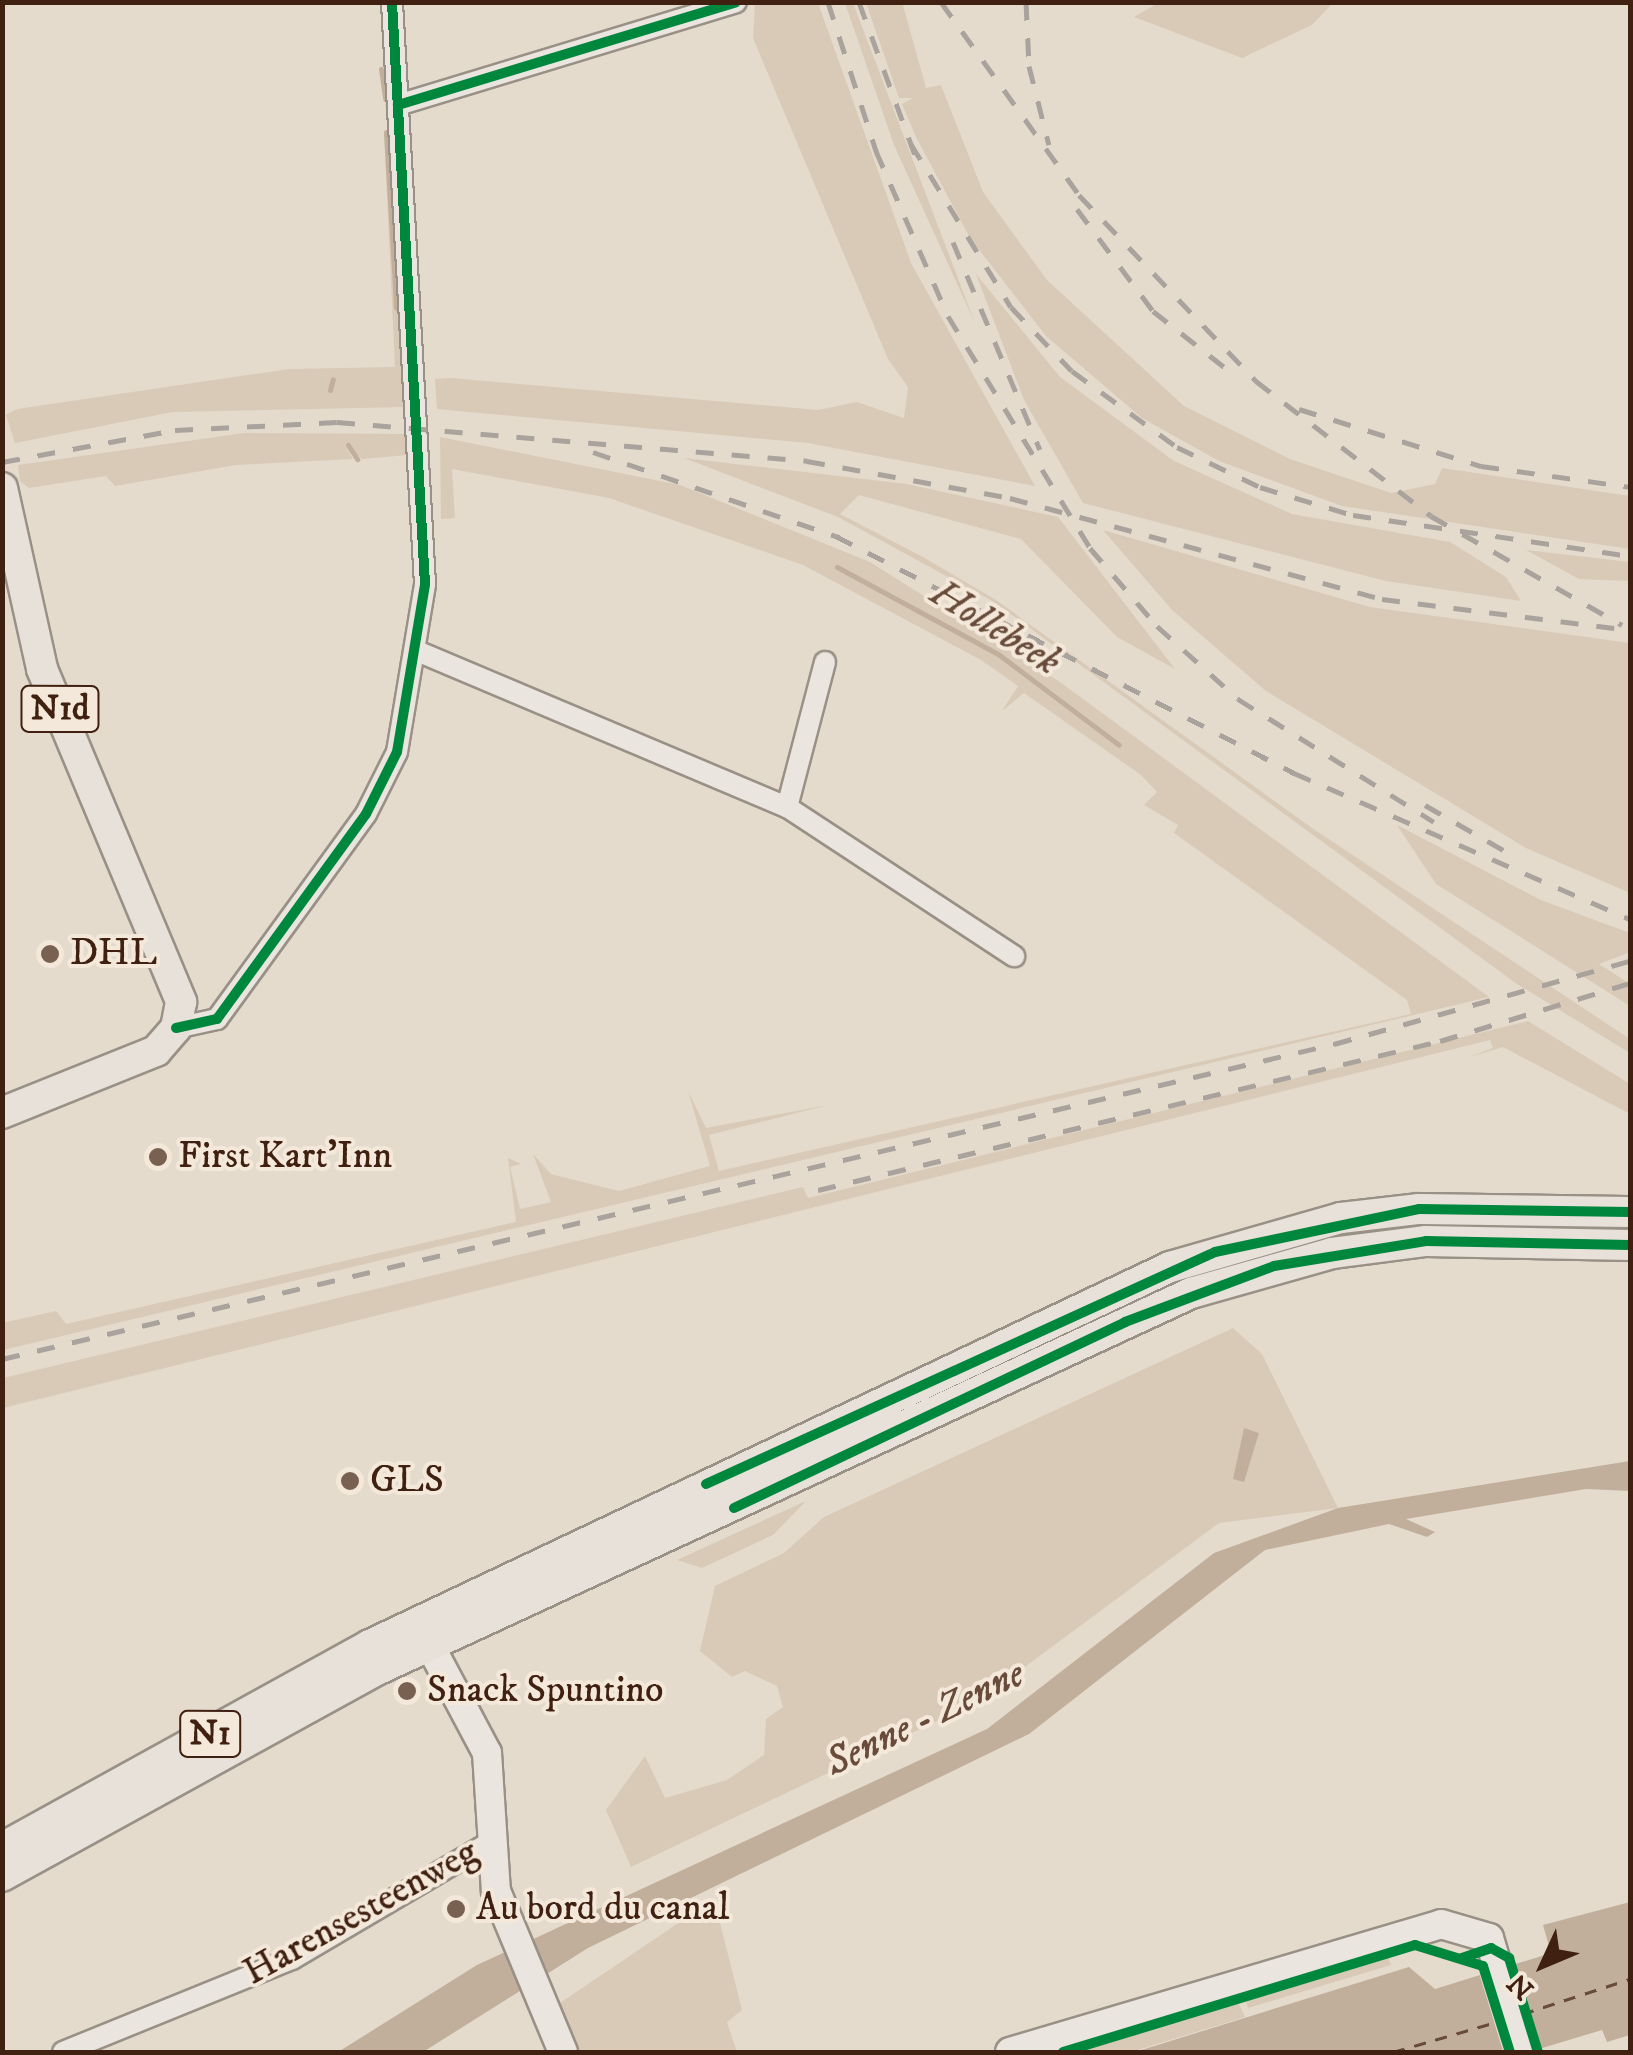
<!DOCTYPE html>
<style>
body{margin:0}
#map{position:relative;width:1633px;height:2055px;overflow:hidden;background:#e4dbcd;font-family:"IM FELL DW Pica",serif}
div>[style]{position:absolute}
.green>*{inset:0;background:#d9cab7}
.water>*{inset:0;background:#c1af9c}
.pier>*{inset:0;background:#e4dbcd;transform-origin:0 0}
.stream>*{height:5px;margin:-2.5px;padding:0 2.5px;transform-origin:2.5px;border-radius:2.5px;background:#c1af9c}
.ferry>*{height:2.5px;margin-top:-1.25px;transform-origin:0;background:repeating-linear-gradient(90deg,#684b3a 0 12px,transparent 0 22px)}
.roads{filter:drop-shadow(2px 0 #999086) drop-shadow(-2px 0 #999086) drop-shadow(0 2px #999086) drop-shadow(0 -2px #999086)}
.street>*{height:20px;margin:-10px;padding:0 10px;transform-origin:10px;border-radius:10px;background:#eae5de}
.secondary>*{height:28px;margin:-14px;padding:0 14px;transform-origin:14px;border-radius:14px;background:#eae5de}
.primary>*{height:30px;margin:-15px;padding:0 15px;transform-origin:15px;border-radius:15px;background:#e7e1d9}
.rail>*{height:5px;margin-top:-2.5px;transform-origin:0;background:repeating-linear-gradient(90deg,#aaa39d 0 18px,transparent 0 36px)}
.cycleway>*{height:10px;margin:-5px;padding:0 5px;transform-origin:5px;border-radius:5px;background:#00873e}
.dots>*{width:28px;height:28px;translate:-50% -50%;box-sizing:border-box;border:5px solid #f3e8d9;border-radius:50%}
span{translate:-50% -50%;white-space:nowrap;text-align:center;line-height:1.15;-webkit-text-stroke:8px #f3e8d9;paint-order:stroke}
.shield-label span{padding:2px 8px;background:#f3e8d9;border:2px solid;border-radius:8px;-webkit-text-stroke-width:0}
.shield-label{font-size:35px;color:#402010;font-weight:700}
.poi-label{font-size:38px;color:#402010}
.left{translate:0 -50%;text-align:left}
.street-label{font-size:38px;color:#402010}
.water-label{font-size:40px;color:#684b3a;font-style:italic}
.frame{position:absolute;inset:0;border:5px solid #402010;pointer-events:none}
.north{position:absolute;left:1493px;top:1915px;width:100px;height:100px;-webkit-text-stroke:8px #f3e8d9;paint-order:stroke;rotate:226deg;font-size:28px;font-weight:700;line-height:40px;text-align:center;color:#402010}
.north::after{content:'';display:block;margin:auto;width:35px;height:45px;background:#402010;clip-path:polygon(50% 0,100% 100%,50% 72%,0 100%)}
</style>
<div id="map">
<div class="green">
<div style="clip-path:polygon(755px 3px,818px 3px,911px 263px,1035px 486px,808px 443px,437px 409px,435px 379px,451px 378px,818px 410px,857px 402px,904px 418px,908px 387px,888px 359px,753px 38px)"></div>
<div style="clip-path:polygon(845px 3px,853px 3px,975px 323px,894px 145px)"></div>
<div style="clip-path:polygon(866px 3px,903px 5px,926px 88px,941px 85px,983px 192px,1047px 280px,1184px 406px,1290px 459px,1391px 493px,1435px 484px,1442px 468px,1630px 496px,1630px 549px,1342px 506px,1219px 461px,1142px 418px,1046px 336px,970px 238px,916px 137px,902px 104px,913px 98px,899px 98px)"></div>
<div style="clip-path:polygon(1158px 3px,1158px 2px,1333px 3px,1312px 25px,1242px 58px,1134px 17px)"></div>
<div style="clip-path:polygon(384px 132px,405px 407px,173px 412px,15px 443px,6px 415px,17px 409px,289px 369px,395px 367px)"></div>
<div style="clip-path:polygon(976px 274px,1060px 377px,1174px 461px,1292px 514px,1450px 542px,1506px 577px,1521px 601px,1386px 581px,1083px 503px,1024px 400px)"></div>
<div style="clip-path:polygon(244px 433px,408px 434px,408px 455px,362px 459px,345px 445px,353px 459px,236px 465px,115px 486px,106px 476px,29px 488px,20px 481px,18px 465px)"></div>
<div style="clip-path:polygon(440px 437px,680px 485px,870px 562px,1060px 682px,1489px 997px,3px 1350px,2px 1323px,56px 1311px,66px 1324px,516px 1222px,508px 1158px,521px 1164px,510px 1167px,520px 1209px,551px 1202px,533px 1154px,551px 1174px,619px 1191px,710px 1166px,688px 1091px,706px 1128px,828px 1105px,709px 1135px,719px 1171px,1411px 1014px,1407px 1000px,1174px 833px,1178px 825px,1144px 805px,1157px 792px,1141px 775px,1024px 693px,1002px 711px,1018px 686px,981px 660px,803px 565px,609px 498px,452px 469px,455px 518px,441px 519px)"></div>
<div style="clip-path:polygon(684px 458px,907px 484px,1058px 517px,1175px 669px,1117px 637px,1021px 539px,859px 495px,840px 514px,923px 557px,996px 600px,1312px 828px,1630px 1039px,1630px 1053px,1517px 984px,994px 602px,838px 517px)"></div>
<div style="clip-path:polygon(1103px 530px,1370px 607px,1630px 643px,1630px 893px,1526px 848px,1266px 691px,1172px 610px)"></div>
<div style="clip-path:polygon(1526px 550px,1630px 562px,1630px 581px,1579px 579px)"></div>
<div style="clip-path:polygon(1397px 825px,1541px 900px,1630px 933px,1630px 952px,1599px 964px,1630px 984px,1630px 1006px,1436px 884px)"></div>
<div style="clip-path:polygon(1528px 1021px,1630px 1084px,1630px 1114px,1503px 1047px,1469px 1057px,1493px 1048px,1490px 1040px,3px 1408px,3px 1378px,803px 1187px,808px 1198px)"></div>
<div style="clip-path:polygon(1233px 1328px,1262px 1354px,1338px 1508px,1219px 1523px,979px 1701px,631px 1867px,606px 1810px,645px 1756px,665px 1798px,727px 1780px,764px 1755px,766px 1719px,783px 1707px,777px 1686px,745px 1671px,732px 1677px,700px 1651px,715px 1586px,784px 1553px,824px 1517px)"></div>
<div style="clip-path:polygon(806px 1501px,773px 1535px,702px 1568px,677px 1560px)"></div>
<div style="clip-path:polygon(714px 1899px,742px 2010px,727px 2022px,737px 2052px,577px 2052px,557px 2005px)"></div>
<div style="clip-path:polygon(1388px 1956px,1391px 1965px,1248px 2008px,1246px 2001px)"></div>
<div style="clip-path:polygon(1238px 2002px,1245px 2017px,1131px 2052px,1074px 2052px)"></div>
</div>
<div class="water">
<div style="clip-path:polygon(1244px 1428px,1259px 1433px,1244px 1482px,1233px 1479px)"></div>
<div style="clip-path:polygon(1630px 1461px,1630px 1491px,1586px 1489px,1406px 1519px,1435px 1532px,1427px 1537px,1389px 1524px,1265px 1550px,1029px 1734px,588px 1948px,423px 2052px,338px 2052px,477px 1965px,987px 1729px,1214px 1553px,1338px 1508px)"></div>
<div style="clip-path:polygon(1630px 1902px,1630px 2035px,1607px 2042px,1602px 2030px,1529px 2052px,1135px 2052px,1409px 1967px,1435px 1989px,1551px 1953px,1543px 1925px)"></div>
</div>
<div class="pier">
<div style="left:1514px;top:1964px;width:92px;height:36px;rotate:73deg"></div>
</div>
<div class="stream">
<div style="left:381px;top:69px;width:30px;rotate:82deg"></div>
<div style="left:386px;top:132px;width:176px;rotate:86.7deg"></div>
<div style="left:330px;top:390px;width:11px;rotate:-75deg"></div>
<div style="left:348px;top:445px;width:17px;rotate:57deg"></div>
<div style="left:837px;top:567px;width:183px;rotate:28.4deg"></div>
<div style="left:998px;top:654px;width:151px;rotate:36.9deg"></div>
</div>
<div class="ferry">
<div style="left:1522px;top:2014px;width:114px;rotate:-18deg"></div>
<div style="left:1393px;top:2052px;width:111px;rotate:-16.2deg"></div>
</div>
<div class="roads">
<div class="street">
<div style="left:398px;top:105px;width:353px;rotate:-16.9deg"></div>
<div style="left:417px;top:651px;width:402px;rotate:22.9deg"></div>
<div style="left:787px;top:807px;width:272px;rotate:33.3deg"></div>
<div style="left:787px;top:807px;width:150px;rotate:-75.3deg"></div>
<div style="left:176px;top:1028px;width:42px;rotate:-12.4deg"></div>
<div style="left:217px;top:1019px;width:253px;rotate:-54deg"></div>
<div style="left:366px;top:814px;width:69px;rotate:-63.4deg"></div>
<div style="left:397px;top:752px;width:170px;rotate:-80.5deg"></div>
<div style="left:425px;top:584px;width:583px;rotate:-93.25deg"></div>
<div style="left:63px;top:2052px;width:247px;rotate:-22.1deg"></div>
<div style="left:292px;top:1959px;width:232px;rotate:-30.5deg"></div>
</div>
<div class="secondary">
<div style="left:419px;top:1625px;width:145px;rotate:62deg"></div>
<div style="left:487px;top:1753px;width:138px;rotate:86.3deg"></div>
<div style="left:496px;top:1891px;width:174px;rotate:67.4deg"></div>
<div style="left:1010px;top:2052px;width:450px;rotate:-16.5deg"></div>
<div style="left:1441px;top:1924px;width:50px;rotate:16.3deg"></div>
<div style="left:1489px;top:1938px;width:119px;rotate:73.4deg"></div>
</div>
<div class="primary">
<div style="left:2px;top:488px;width:185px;rotate:77.5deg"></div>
<div style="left:42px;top:669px;width:361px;rotate:67.3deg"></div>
<div style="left:181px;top:1002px;width:26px;rotate:101deg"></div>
<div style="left:176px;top:1028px;width:30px;rotate:131deg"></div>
<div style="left:156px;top:1051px;width:166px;rotate:158.1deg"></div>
<div style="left:2px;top:1848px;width:420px;rotate:-28.9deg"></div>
<div style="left:370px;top:1645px;width:885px;rotate:-25.29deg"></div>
<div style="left:1170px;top:1267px;width:178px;rotate:-16deg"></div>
<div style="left:1341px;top:1218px;width:79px;rotate:-6.6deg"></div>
<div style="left:1419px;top:1209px;width:211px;rotate:0.8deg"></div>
<div style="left:2px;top:1876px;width:432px;rotate:-28.8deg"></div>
<div style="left:381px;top:1668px;width:893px;rotate:-24.84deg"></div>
<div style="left:1191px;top:1293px;width:147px;rotate:-15.8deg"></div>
<div style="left:1332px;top:1253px;width:95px;rotate:-7.3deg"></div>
<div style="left:1426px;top:1241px;width:204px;rotate:1.1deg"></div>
</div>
</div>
<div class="rail">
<div style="left:828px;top:2px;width:157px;rotate:72.1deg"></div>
<div style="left:876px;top:151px;width:180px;rotate:66.4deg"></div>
<div style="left:948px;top:316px;width:272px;rotate:58.5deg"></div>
<div style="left:1090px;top:548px;width:103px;rotate:49.3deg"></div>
<div style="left:1157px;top:626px;width:109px;rotate:42deg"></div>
<div style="left:1238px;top:699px;width:231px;rotate:32.1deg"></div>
<div style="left:859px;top:2px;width:163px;rotate:69.9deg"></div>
<div style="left:941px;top:2px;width:237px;rotate:54.4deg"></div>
<div style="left:1079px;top:195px;width:257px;rotate:46.4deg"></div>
<div style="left:1256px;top:381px;width:221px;rotate:37.6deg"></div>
<div style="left:1431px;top:516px;width:220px;rotate:29.7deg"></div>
<div style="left:1026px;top:2px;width:64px;rotate:87.3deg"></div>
<div style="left:1029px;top:66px;width:81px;rotate:75.8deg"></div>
<div style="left:911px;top:144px;width:191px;rotate:58.5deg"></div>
<div style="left:1011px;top:307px;width:88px;rotate:46.4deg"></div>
<div style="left:1072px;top:371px;width:130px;rotate:35.9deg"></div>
<div style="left:1177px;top:447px;width:92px;rotate:25.7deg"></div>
<div style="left:1260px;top:487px;width:97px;rotate:16.8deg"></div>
<div style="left:1353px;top:515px;width:280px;rotate:8.4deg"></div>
<div style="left:1077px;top:209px;width:127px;rotate:53.3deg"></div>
<div style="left:1153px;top:311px;width:102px;rotate:38.2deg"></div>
<div style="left:953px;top:242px;width:225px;rotate:67.3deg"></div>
<div style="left:1299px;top:409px;width:191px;rotate:17.4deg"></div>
<div style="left:1481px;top:466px;width:150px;rotate:8deg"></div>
<div style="left:593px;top:452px;width:257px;rotate:19.1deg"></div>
<div style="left:836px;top:536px;width:516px;rotate:27.36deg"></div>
<div style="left:1294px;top:773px;width:366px;rotate:23.5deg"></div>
<div style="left:2px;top:462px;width:176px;rotate:-10.5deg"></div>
<div style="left:175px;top:430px;width:162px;rotate:-2.8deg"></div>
<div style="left:337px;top:422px;width:472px;rotate:4.7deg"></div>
<div style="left:807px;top:461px;width:206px;rotate:10.3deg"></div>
<div style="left:1010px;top:498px;width:385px;rotate:15.2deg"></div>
<div style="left:1382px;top:599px;width:250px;rotate:7.1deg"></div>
<div style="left:1425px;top:805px;width:100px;rotate:29.9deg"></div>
<div style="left:818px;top:1190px;width:640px;rotate:-13.47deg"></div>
<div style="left:1440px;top:1041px;width:199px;rotate:-17deg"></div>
<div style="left:2px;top:1359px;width:1369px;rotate:-13.31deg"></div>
<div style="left:1334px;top:1044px;width:307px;rotate:-15.7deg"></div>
</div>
<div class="cycleway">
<div style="left:398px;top:105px;width:353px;rotate:-16.9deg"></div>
<div style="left:176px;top:1028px;width:42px;rotate:-12.4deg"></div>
<div style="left:217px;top:1019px;width:253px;rotate:-54deg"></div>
<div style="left:366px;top:814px;width:69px;rotate:-63.4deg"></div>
<div style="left:397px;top:752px;width:170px;rotate:-80.5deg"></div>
<div style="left:425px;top:584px;width:583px;rotate:-93.25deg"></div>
<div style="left:706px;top:1484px;width:559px;rotate:-24.5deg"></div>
<div style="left:1215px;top:1252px;width:208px;rotate:-11.9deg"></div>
<div style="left:1419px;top:1209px;width:211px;rotate:0.8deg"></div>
<div style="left:734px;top:1508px;width:433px;rotate:-25.4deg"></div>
<div style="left:1125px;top:1322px;width:159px;rotate:-20.6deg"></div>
<div style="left:1274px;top:1266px;width:154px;rotate:-9.3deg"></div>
<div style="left:1426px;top:1241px;width:204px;rotate:1.1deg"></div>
<div style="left:1462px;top:1958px;width:31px;rotate:-19deg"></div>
<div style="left:1491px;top:1948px;width:21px;rotate:29deg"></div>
<div style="left:1509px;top:1958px;width:98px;rotate:72.9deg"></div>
<div style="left:1063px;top:2052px;width:368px;rotate:-16.9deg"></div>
<div style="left:1415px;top:1945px;width:71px;rotate:17.2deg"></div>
<div style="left:1483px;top:1966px;width:90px;rotate:72.6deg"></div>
</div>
<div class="dots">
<div style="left:50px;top:954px;background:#796152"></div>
<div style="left:158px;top:1157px;background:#796152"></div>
<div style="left:350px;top:1481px;background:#796152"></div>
<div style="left:407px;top:1691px;background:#796152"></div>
<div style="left:456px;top:1909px;background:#796152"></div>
</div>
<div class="shield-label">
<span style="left:60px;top:709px">N1d</span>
<span style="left:210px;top:1734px">N1</span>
</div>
<div class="poi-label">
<span class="left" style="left:70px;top:954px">DHL</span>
<span class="left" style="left:178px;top:1157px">First Kart'Inn</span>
<span class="left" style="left:370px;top:1481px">GLS</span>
<span class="left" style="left:427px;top:1691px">Snack Spuntino</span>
<span class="left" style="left:476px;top:1909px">Au bord du canal</span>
</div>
<div class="street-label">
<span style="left:361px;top:1913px;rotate:-29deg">Harensesteenweg</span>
</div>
<div class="water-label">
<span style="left:995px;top:628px;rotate:32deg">Hollebeek</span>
<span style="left:925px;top:1719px;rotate:-26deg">Senne - Zenne</span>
</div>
<div class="frame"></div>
<div class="north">N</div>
</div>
